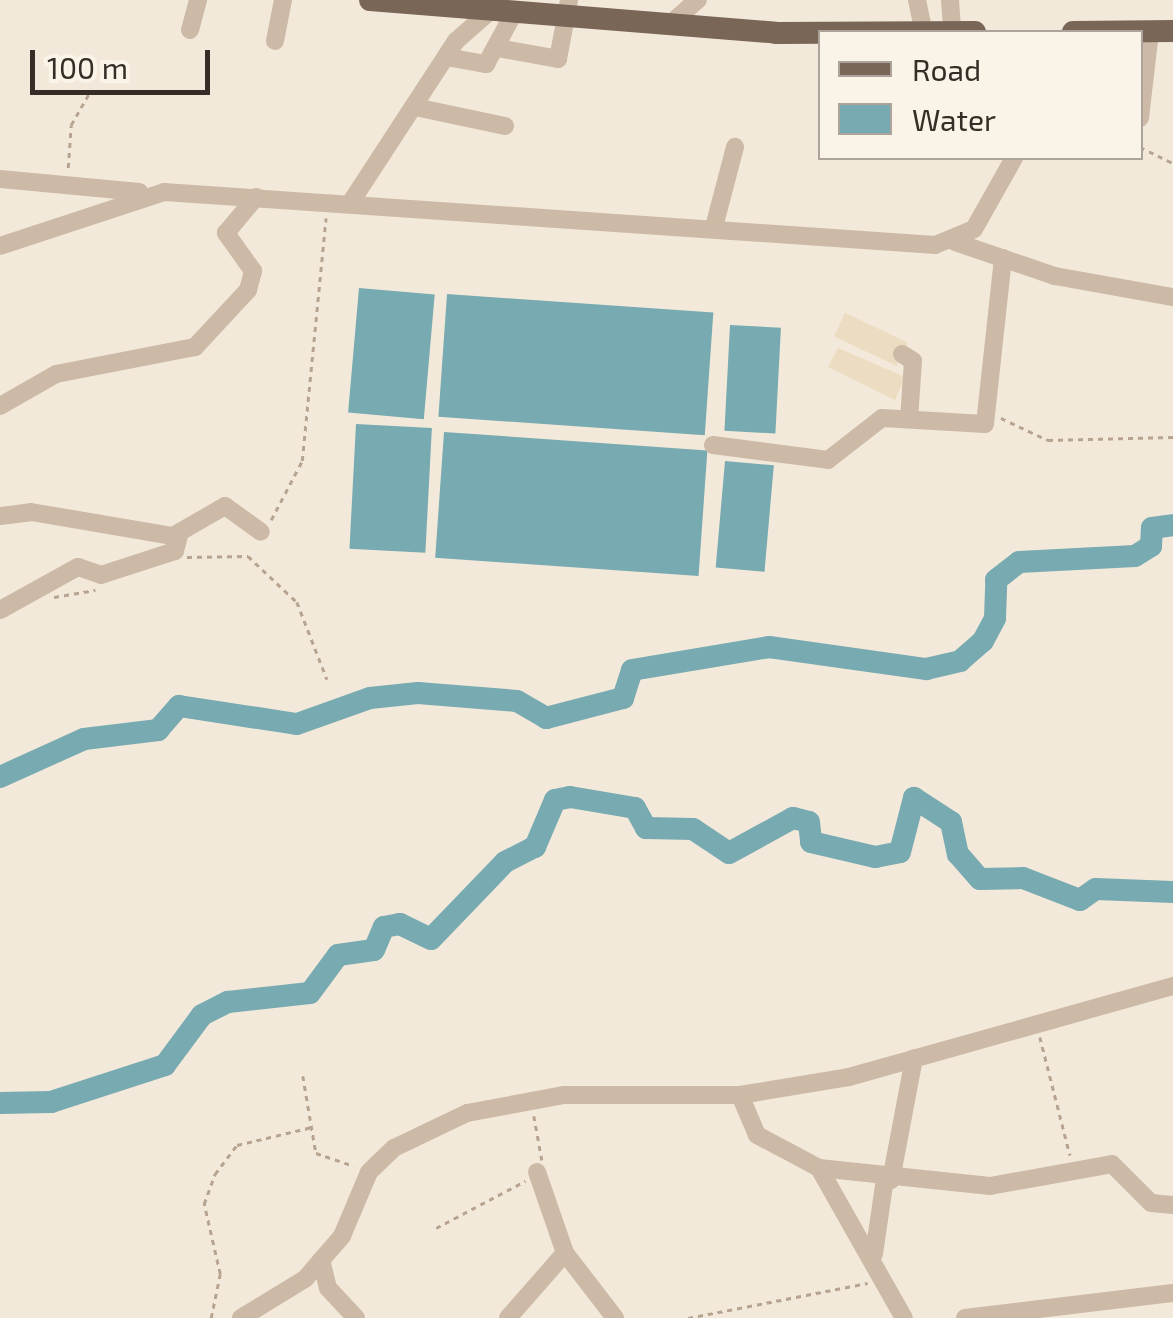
<!DOCTYPE html>
<style>
body{margin:0}
#map{position:relative;width:1173px;height:1318px;overflow:hidden;background:#f3e9da;font-family:"Exo 2",sans-serif}
div>[style]{position:absolute}
.plaza>*{inset:0;background:#ecdcc1;transform-origin:0 0}
.water>*{inset:0;background:#78aab1;transform-origin:0 0}
.river>*{height:22px;margin:-11px;padding:0 11px;transform-origin:11px;border-radius:11px;background:#78aab1}
.path>*{height:2.5px;margin-top:-1.25px;transform-origin:0;background:repeating-linear-gradient(90deg,#b7a490 0 5px,transparent 0 10px)}
.minor>*{height:18px;margin:-9px;padding:0 9px;transform-origin:9px;border-radius:9px;background:#ccbaa6}
.major>*{height:22px;margin:-11px;padding:0 11px;transform-origin:11px;border-radius:11px;background:#7a6657}
span{translate:-50% -50%;white-space:nowrap;text-align:center;line-height:1.15;-webkit-text-stroke:8px #faf3e7;paint-order:stroke}
.legend{position:absolute;left:818px;top:30px;width:325px;height:130px;box-sizing:border-box;background:#faf3e7;border:2px solid #aca49a;margin:0;padding:12px 18px;list-style:none;font-size:30px;color:#372d27}
.legend li{display:flex;align-items:center;gap:20px;height:50px}
.legend b{width:50px;border:2px solid #aca49a}
.scale{position:absolute;left:30px;top:50px;width:180px;height:45px;box-sizing:border-box;border:5px solid #372d27;border-top:0;padding-left:12px;font-size:30px;line-height:35px;white-space:nowrap;color:#372d27;-webkit-text-stroke:8px #faf3e7;paint-order:stroke}
</style>
<div id="map">
<div class="plaza">
<div style="left:845px;top:313px;width:69px;height:26px;rotate:25deg"></div>
<div style="clip-path:polygon(838px 348px,905px 377px,895px 400px,828px 367px)"></div>
</div>
<div class="water">
<div style="left:359px;top:288px;width:76px;height:125px;rotate:5deg"></div>
<div style="left:447px;top:294px;width:267px;height:123px;rotate:4deg"></div>
<div style="left:730px;top:325px;width:51px;height:106px;rotate:3deg"></div>
<div style="left:356px;top:424px;width:76px;height:125px;rotate:3deg"></div>
<div style="left:444px;top:432px;width:264px;height:126px;rotate:4deg"></div>
<div style="left:725px;top:461px;width:49px;height:107px;rotate:5deg"></div>
</div>
<div class="river">
<div style="left:0;top:777px;width:92px;rotate:-24.3deg"></div>
<div style="left:84px;top:739px;width:75px;rotate:-6.9deg"></div>
<div style="left:158px;top:730px;width:32px;rotate:-49deg"></div>
<div style="left:179px;top:706px;width:119px;rotate:8.7deg"></div>
<div style="left:297px;top:724px;width:77px;rotate:-19.6deg"></div>
<div style="left:370px;top:698px;width:48px;rotate:-5.9deg"></div>
<div style="left:418px;top:693px;width:99px;rotate:4.6deg"></div>
<div style="left:517px;top:701px;width:34px;rotate:30deg"></div>
<div style="left:546px;top:718px;width:80px;rotate:-14.6deg"></div>
<div style="left:623px;top:698px;width:29px;rotate:-72deg"></div>
<div style="left:632px;top:670px;width:139px;rotate:-9.5deg"></div>
<div style="left:769px;top:647px;width:159px;rotate:8deg"></div>
<div style="left:926px;top:669px;width:35px;rotate:-13deg"></div>
<div style="left:960px;top:661px;width:30px;rotate:-41deg"></div>
<div style="left:983px;top:641px;width:26px;rotate:-62deg"></div>
<div style="left:995px;top:618px;width:38px;rotate:-88deg"></div>
<div style="left:996px;top:580px;width:29px;rotate:-38deg"></div>
<div style="left:1019px;top:562px;width:116px;rotate:-3deg"></div>
<div style="left:1135px;top:556px;width:19px;rotate:-32deg"></div>
<div style="left:1151px;top:546px;width:18px;rotate:-87deg"></div>
<div style="left:1152px;top:528px;width:21px;rotate:-8deg"></div>
<div style="left:0;top:1103px;width:51px;rotate:-1.1deg"></div>
<div style="left:51px;top:1102px;width:120px;rotate:-18deg"></div>
<div style="left:165px;top:1065px;width:62px;rotate:-53.5deg"></div>
<div style="left:202px;top:1015px;width:29px;rotate:-27deg"></div>
<div style="left:228px;top:1002px;width:82px;rotate:-6.3deg"></div>
<div style="left:310px;top:993px;width:47px;rotate:-53.6deg"></div>
<div style="left:338px;top:955px;width:36px;rotate:-8deg"></div>
<div style="left:374px;top:950px;width:25px;rotate:-67deg"></div>
<div style="left:384px;top:927px;width:16px;rotate:-11deg"></div>
<div style="left:400px;top:924px;width:34px;rotate:26deg"></div>
<div style="left:431px;top:939px;width:107px;rotate:-46.1deg"></div>
<div style="left:505px;top:862px;width:34px;rotate:-27deg"></div>
<div style="left:535px;top:847px;width:51px;rotate:-66.9deg"></div>
<div style="left:555px;top:800px;width:15px;rotate:-11deg"></div>
<div style="left:570px;top:797px;width:66px;rotate:9.6deg"></div>
<div style="left:635px;top:808px;width:23px;rotate:61deg"></div>
<div style="left:646px;top:828px;width:47px;rotate:1.2deg"></div>
<div style="left:693px;top:829px;width:43px;rotate:33.7deg"></div>
<div style="left:729px;top:853px;width:73px;rotate:-28.7deg"></div>
<div style="left:793px;top:818px;width:16px;rotate:14deg"></div>
<div style="left:809px;top:822px;width:20px;rotate:84deg"></div>
<div style="left:811px;top:842px;width:66px;rotate:13.2deg"></div>
<div style="left:875px;top:857px;width:25px;rotate:-11deg"></div>
<div style="left:900px;top:852px;width:56px;rotate:-75.5deg"></div>
<div style="left:914px;top:798px;width:44px;rotate:33deg"></div>
<div style="left:951px;top:822px;width:33px;rotate:78deg"></div>
<div style="left:958px;top:854px;width:33px;rotate:49deg"></div>
<div style="left:980px;top:879px;width:43px;rotate:-1.3deg"></div>
<div style="left:1023px;top:878px;width:61px;rotate:21.1deg"></div>
<div style="left:1080px;top:900px;width:19px;rotate:-35deg"></div>
<div style="left:1096px;top:889px;width:77px;rotate:2.2deg"></div>
</div>
<div class="path">
<div style="left:1140px;top:147px;width:37px;rotate:26deg"></div>
<div style="left:68px;top:168px;width:43px;rotate:-86deg"></div>
<div style="left:71px;top:125px;width:40px;rotate:-60.3deg"></div>
<div style="left:1001px;top:418px;width:52px;rotate:25.1deg"></div>
<div style="left:1048px;top:440px;width:125px;rotate:-1.4deg"></div>
<div style="left:271px;top:520px;width:67px;rotate:-62.3deg"></div>
<div style="left:302px;top:461px;width:244px;rotate:-84.4deg"></div>
<div style="left:187px;top:557px;width:61px;rotate:-0.9deg"></div>
<div style="left:248px;top:556px;width:67px;rotate:43.2deg"></div>
<div style="left:297px;top:602px;width:83px;rotate:68.7deg"></div>
<div style="left:54px;top:597px;width:42px;rotate:-9.7deg"></div>
<div style="left:1040px;top:1037px;width:122px;rotate:75.7deg"></div>
<div style="left:303px;top:1076px;width:78px;rotate:80.4deg"></div>
<div style="left:316px;top:1153px;width:40px;rotate:18.9deg"></div>
<div style="left:534px;top:1116px;width:45px;rotate:79.7deg"></div>
<div style="left:436px;top:1228px;width:101px;rotate:-27.8deg"></div>
<div style="left:211px;top:1318px;width:45px;rotate:-78.4deg"></div>
<div style="left:220px;top:1274px;width:72px;rotate:-102.9deg"></div>
<div style="left:204px;top:1204px;width:32px;rotate:-70deg"></div>
<div style="left:215px;top:1174px;width:36px;rotate:-53deg"></div>
<div style="left:237px;top:1145px;width:77px;rotate:-13.5deg"></div>
<div style="left:688px;top:1318px;width:183px;rotate:-11deg"></div>
</div>
<div class="minor">
<div style="left:917px;top:0;width:33px;rotate:78deg"></div>
<div style="left:950px;top:0;width:32px;rotate:86deg"></div>
<div style="left:670px;top:24px;width:37px;rotate:-41deg"></div>
<div style="left:190px;top:30px;width:31px;rotate:-75deg"></div>
<div style="left:275px;top:41px;width:42px;rotate:-79deg"></div>
<div style="left:497px;top:48px;width:62px;rotate:10.2deg"></div>
<div style="left:558px;top:59px;width:60px;rotate:-79.4deg"></div>
<div style="left:446px;top:57px;width:41px;rotate:9.9deg"></div>
<div style="left:486px;top:64px;width:58px;rotate:-61.2deg"></div>
<div style="left:415px;top:107px;width:92px;rotate:11.9deg"></div>
<div style="left:1140px;top:118px;width:88px;rotate:-83.4deg"></div>
<div style="left:0;top:179px;width:140px;rotate:5.3deg"></div>
<div style="left:351px;top:202px;width:192px;rotate:-56.9deg"></div>
<div style="left:456px;top:41px;width:45px;rotate:-41.4deg"></div>
<div style="left:714px;top:227px;width:83px;rotate:-75.3deg"></div>
<div style="left:955px;top:242px;width:106px;rotate:18.8deg"></div>
<div style="left:1055px;top:276px;width:120px;rotate:10.1deg"></div>
<div style="left:0;top:246px;width:173px;rotate:-18.2deg"></div>
<div style="left:164px;top:192px;width:773px;rotate:3.93deg"></div>
<div style="left:935px;top:245px;width:42px;rotate:-22.3deg"></div>
<div style="left:974px;top:229px;width:81px;rotate:-60.6deg"></div>
<div style="left:902px;top:354px;width:13px;rotate:32deg"></div>
<div style="left:913px;top:361px;width:58px;rotate:93.9deg"></div>
<div style="left:0;top:406px;width:64px;rotate:-29.7deg"></div>
<div style="left:56px;top:374px;width:142px;rotate:-11deg"></div>
<div style="left:195px;top:347px;width:78px;rotate:-47.1deg"></div>
<div style="left:248px;top:290px;width:20px;rotate:-75deg"></div>
<div style="left:253px;top:271px;width:47px;rotate:-125.4deg"></div>
<div style="left:226px;top:233px;width:47px;rotate:-50.2deg"></div>
<div style="left:713px;top:445px;width:116px;rotate:7.4deg"></div>
<div style="left:828px;top:460px;width:68px;rotate:-37.9deg"></div>
<div style="left:882px;top:418px;width:103px;rotate:3.3deg"></div>
<div style="left:985px;top:424px;width:167px;rotate:-83.8deg"></div>
<div style="left:0;top:516px;width:31px;rotate:-7deg"></div>
<div style="left:31px;top:512px;width:144px;rotate:9.6deg"></div>
<div style="left:173px;top:536px;width:60px;rotate:-30deg"></div>
<div style="left:225px;top:506px;width:44px;rotate:35.8deg"></div>
<div style="left:0;top:610px;width:89px;rotate:-28.9deg"></div>
<div style="left:78px;top:567px;width:24px;rotate:19deg"></div>
<div style="left:101px;top:575px;width:78px;rotate:-18deg"></div>
<div style="left:175px;top:551px;width:20px;rotate:-75deg"></div>
<div style="left:740px;top:1095px;width:43px;rotate:67deg"></div>
<div style="left:757px;top:1135px;width:70px;rotate:28deg"></div>
<div style="left:819px;top:1168px;width:172px;rotate:6deg"></div>
<div style="left:990px;top:1186px;width:124px;rotate:-10.2deg"></div>
<div style="left:1112px;top:1164px;width:55px;rotate:45deg"></div>
<div style="left:1151px;top:1203px;width:22px;rotate:5deg"></div>
<div style="left:819px;top:1168px;width:172px;rotate:60.5deg"></div>
<div style="left:537px;top:1172px;width:86px;rotate:70.9deg"></div>
<div style="left:565px;top:1253px;width:82px;rotate:52.4deg"></div>
<div style="left:891px;top:1180px;width:124px;rotate:-79.3deg"></div>
<div style="left:874px;top:1254px;width:76px;rotate:-81.7deg"></div>
<div style="left:321px;top:1260px;width:29px;rotate:76deg"></div>
<div style="left:328px;top:1288px;width:41px;rotate:47deg"></div>
<div style="left:241px;top:1318px;width:75px;rotate:-31.4deg"></div>
<div style="left:305px;top:1279px;width:57px;rotate:-49.3deg"></div>
<div style="left:342px;top:1236px;width:69px;rotate:-67.1deg"></div>
<div style="left:369px;top:1172px;width:35px;rotate:-44deg"></div>
<div style="left:394px;top:1148px;width:81px;rotate:-25.6deg"></div>
<div style="left:467px;top:1113px;width:99px;rotate:-10.5deg"></div>
<div style="left:564px;top:1095px;width:176px"></div>
<div style="left:740px;top:1095px;width:110px;rotate:-9.4deg"></div>
<div style="left:849px;top:1077px;width:337px;rotate:-15.7deg"></div>
<div style="left:508px;top:1318px;width:86px;rotate:-48.8deg"></div>
<div style="left:965px;top:1318px;width:209px;rotate:-6.9deg"></div>
</div>
<div class="major">
<div style="left:370px;top:0;width:407px;rotate:4.6deg"></div>
<div style="left:776px;top:33px;width:199px;rotate:-0.3deg"></div>
<div style="left:1073px;top:32px;width:100px;rotate:-0.6deg"></div>
</div>
<ul class="legend">
<li><b style="height:12px;background:#7a6657"></b>Road</li>
<li><b style="height:28px;background:#78aab1"></b>Water</li>
</ul>
<div class="scale">100 m</div>
</div>
